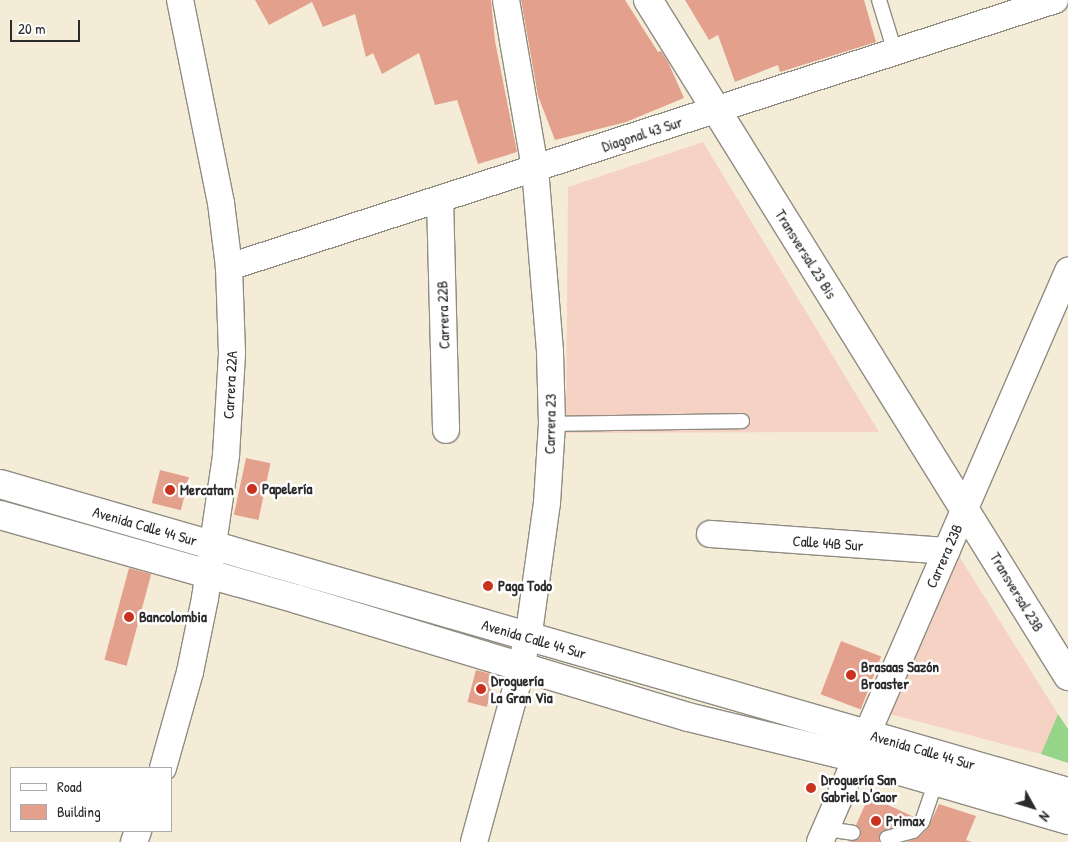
<!DOCTYPE html>
<meta charset="utf-8">
<style>
body{margin:0}
#map{position:relative;width:1068px;height:842px;overflow:hidden;background:#f5ecd8;font-family:"Patrick Hand",sans-serif}
div>[style]{position:absolute}
.built>*{inset:0;background:#f6d2c4}
.green>*{inset:0;background:#96d48a}
.building>*{inset:0;background:#e3a18d;transform-origin:0 0}
.roads{filter:drop-shadow(1px 0 #908c82) drop-shadow(-1px 0 #908c82) drop-shadow(0 1px #908c82) drop-shadow(0 -1px #908c82)}
.service>*{height:14px;margin:-7px;padding:0 7px;transform-origin:7px;border-radius:7px;background:#fff}
.minor>*{height:26px;margin:-13px;padding:0 13px;transform-origin:13px;border-radius:13px;background:#fff}
.tertiary>*{height:28px;margin:-14px;padding:0 14px;transform-origin:14px;border-radius:14px;background:#fff}
.secondary>*{height:28px;margin:-14px;padding:0 14px;transform-origin:14px;border-radius:14px;background:#fff}
.dots>*{width:14px;height:14px;translate:-50% -50%;box-sizing:border-box;border:2px solid #fff;border-radius:50%}
span{translate:-50% -50%;white-space:nowrap;text-align:center;line-height:1.15;-webkit-text-stroke:5px #fff;paint-order:stroke}
.street-label{font-size:15px;color:#2b2b2b}
.poi-label{font-size:15px;color:#2b2b2b;font-weight:700}
.left{translate:0 -50%;text-align:left}
.legend{position:absolute;left:10px;top:767px;width:162px;height:65px;box-sizing:border-box;background:#fff;border:1px solid #aaa;margin:0;padding:6px 9px;list-style:none;font-size:15px;color:#2b2b2b}
.legend li{display:flex;align-items:center;gap:10px;height:25px}
.legend b{width:25px;border:1px solid #aaa}
.north{position:absolute;left:1008px;top:782px;width:50px;height:50px;-webkit-text-stroke:4px #fff;paint-order:stroke;rotate:129deg;font-size:14px;font-weight:700;line-height:20px;text-align:center;color:#2b2b2b}
.north::after{content:'';display:block;margin:auto;width:18px;height:22px;background:#2b2b2b;clip-path:polygon(50% 0,100% 100%,50% 72%,0 100%)}
.scale{position:absolute;left:10px;top:20px;width:70px;height:22px;box-sizing:border-box;border:2px solid #2b2b2b;border-top:0;padding-left:6px;font-size:15px;line-height:18px;white-space:nowrap;color:#2b2b2b;-webkit-text-stroke:4px #fff;paint-order:stroke}
</style>
<div id="map">
<div class="built">
<div style="clip-path:polygon(703px 142px,879px 432px,566px 433px,568px 187px)"></div>
<div style="clip-path:polygon(957px 553px,1058px 714px,1041px 754px,890px 714px)"></div>
</div>
<div class="green">
<div style="clip-path:polygon(1058px 714px,1068px 729px,1068px 763px,1041px 754px)"></div>
</div>
<div class="building">
<div style="clip-path:polygon(255px 0,491px 0,495px 41px,517px 152px,478px 164px,457px 100px,435px 105px,419px 53px,382px 74px,373px 53px,366px 57px,355px 14px,323px 27px,312px 2px,269px 25px)"></div>
<div style="clip-path:polygon(521px 0,625px 0,658px 52px,661px 51px,668px 62px,684px 98px,626px 122px,555px 140px,538px 96px)"></div>
<div style="clip-path:polygon(685px 0,864px 0,876px 42px,780px 72px,778px 65px,735px 82px,718px 35px,709px 40px)"></div>
<div style="left:246px;top:458px;width:25px;height:58px;rotate:12deg"></div>
<div style="left:160px;top:470px;width:30px;height:34px;rotate:14deg"></div>
<div style="left:129px;top:568px;width:23px;height:95px;rotate:15deg"></div>
<div style="left:841px;top:641px;width:43px;height:57px;rotate:21deg"></div>
<div style="left:476px;top:670px;width:20px;height:33px;rotate:15deg"></div>
<div style="clip-path:polygon(869px 796px,914px 817px,908px 823px,881px 832px,879px 842px,849px 842px,860px 838px,861px 830px,856px 825px)"></div>
<div style="clip-path:polygon(939px 804px,976px 816px,966px 840px,972px 842px,906px 842px,919px 837px,928px 828px)"></div>
</div>
<div class="roads">
<div class="service">
<div style="left:879px;top:0;width:54px;rotate:72.9deg"></div>
<div style="left:552px;top:424px;width:190px;rotate:-0.9deg"></div>
<div style="left:826px;top:829px;width:27px;rotate:8deg"></div>
<div style="left:887px;top:838px;width:27px;rotate:-15deg"></div>
<div style="left:913px;top:831px;width:13px;rotate:-45deg"></div>
<div style="left:922px;top:822px;width:43px;rotate:-71.1deg"></div>
</div>
<div class="minor">
<div style="left:440px;top:199px;width:231px;rotate:88.5deg"></div>
<div style="left:229px;top:267px;width:868px;rotate:-17.91deg"></div>
<div style="left:710px;top:534px;width:237px;rotate:4.1deg"></div>
<div style="left:163px;top:768px;width:100px;rotate:-74.3deg"></div>
<div style="left:190px;top:672px;width:76px;rotate:-78.5deg"></div>
<div style="left:205px;top:598px;width:145px;rotate:-81.6deg"></div>
<div style="left:226px;top:455px;width:102px;rotate:-86.6deg"></div>
<div style="left:232px;top:353px;width:86px;rotate:-92deg"></div>
<div style="left:229px;top:267px;width:64px;rotate:-97.1deg"></div>
<div style="left:221px;top:203px;width:207px;rotate:-101.4deg"></div>
<div style="left:134px;top:842px;width:12px;rotate:-70deg"></div>
<div style="left:474px;top:842px;width:167px;rotate:-74.7deg"></div>
<div style="left:518px;top:681px;width:57px;rotate:-77.9deg"></div>
<div style="left:530px;top:625px;width:123px;rotate:-82.1deg"></div>
<div style="left:547px;top:503px;width:79px;rotate:-86.4deg"></div>
<div style="left:552px;top:424px;width:73px;rotate:-91.6deg"></div>
<div style="left:550px;top:351px;width:184px;rotate:-94.7deg"></div>
<div style="left:535px;top:168px;width:170px;rotate:-99.8deg"></div>
<div style="left:820px;top:842px;width:623px;rotate:-66.52deg"></div>
</div>
<div class="tertiary">
<div style="left:648px;top:0;width:796px;rotate:58.15deg"></div>
</div>
<div class="secondary">
<div style="left:0;top:484px;width:1112px;rotate:16.09deg"></div>
<div style="left:0;top:515px;width:309px;rotate:15.8deg"></div>
<div style="left:297px;top:599px;width:408px;rotate:16.8deg"></div>
<div style="left:688px;top:717px;width:173px;rotate:13.7deg"></div>
<div style="left:856px;top:758px;width:221px;rotate:16.3deg"></div>
</div>
</div>
<div class="dots">
<div style="left:252px;top:489px;background:#c8321e"></div>
<div style="left:170px;top:490px;background:#c8321e"></div>
<div style="left:488px;top:586px;background:#c8321e"></div>
<div style="left:129px;top:617px;background:#c8321e"></div>
<div style="left:851px;top:675px;background:#c8321e"></div>
<div style="left:481px;top:689px;background:#c8321e"></div>
<div style="left:811px;top:788px;background:#c8321e"></div>
<div style="left:876px;top:821px;background:#c8321e"></div>
</div>
<div class="street-label">
<span style="left:642px;top:134px;rotate:-18deg">Diagonal 43 Sur</span>
<span style="left:806px;top:254px;rotate:58deg">Transversal 23 Bis</span>
<span style="left:443px;top:315px;rotate:-92deg">Carrera 22B</span>
<span style="left:230px;top:385px;rotate:-87deg">Carrera 22A</span>
<span style="left:550px;top:424px;rotate:-89deg">Carrera 23</span>
<span style="left:145px;top:526px;rotate:16deg">Avenida Calle 44 Sur</span>
<span style="left:828px;top:543px;rotate:4deg">Calle 44B Sur</span>
<span style="left:944px;top:556px;rotate:-66deg">Carrera 23B</span>
<span style="left:1017px;top:592px;rotate:59deg">Transversal 23B</span>
<span style="left:534px;top:639px;rotate:16deg">Avenida Calle 44 Sur</span>
<span style="left:923px;top:750px;rotate:16deg">Avenida Calle 44 Sur</span>
</div>
<div class="poi-label">
<span class="left" style="left:262px;top:489px">Papelería</span>
<span class="left" style="left:180px;top:490px">Mercatam</span>
<span class="left" style="left:498px;top:586px">Paga Todo</span>
<span class="left" style="left:139px;top:617px">Bancolombia</span>
<span class="left" style="left:861px;top:675px">Brasaas Sazón<br>Broaster</span>
<span class="left" style="left:491px;top:689px">Droguería<br>La Gran Via</span>
<span class="left" style="left:821px;top:788px">Droguería San<br>Gabriel D'Gaor</span>
<span class="left" style="left:886px;top:821px">Primax</span>
</div>
<ul class="legend">
<li><b style="height:6px;background:#fff"></b>Road</li>
<li><b style="height:14px;background:#e3a18d"></b>Building</li>
</ul>
<div class="north">N</div>
<div class="scale">20 m</div>
</div>
